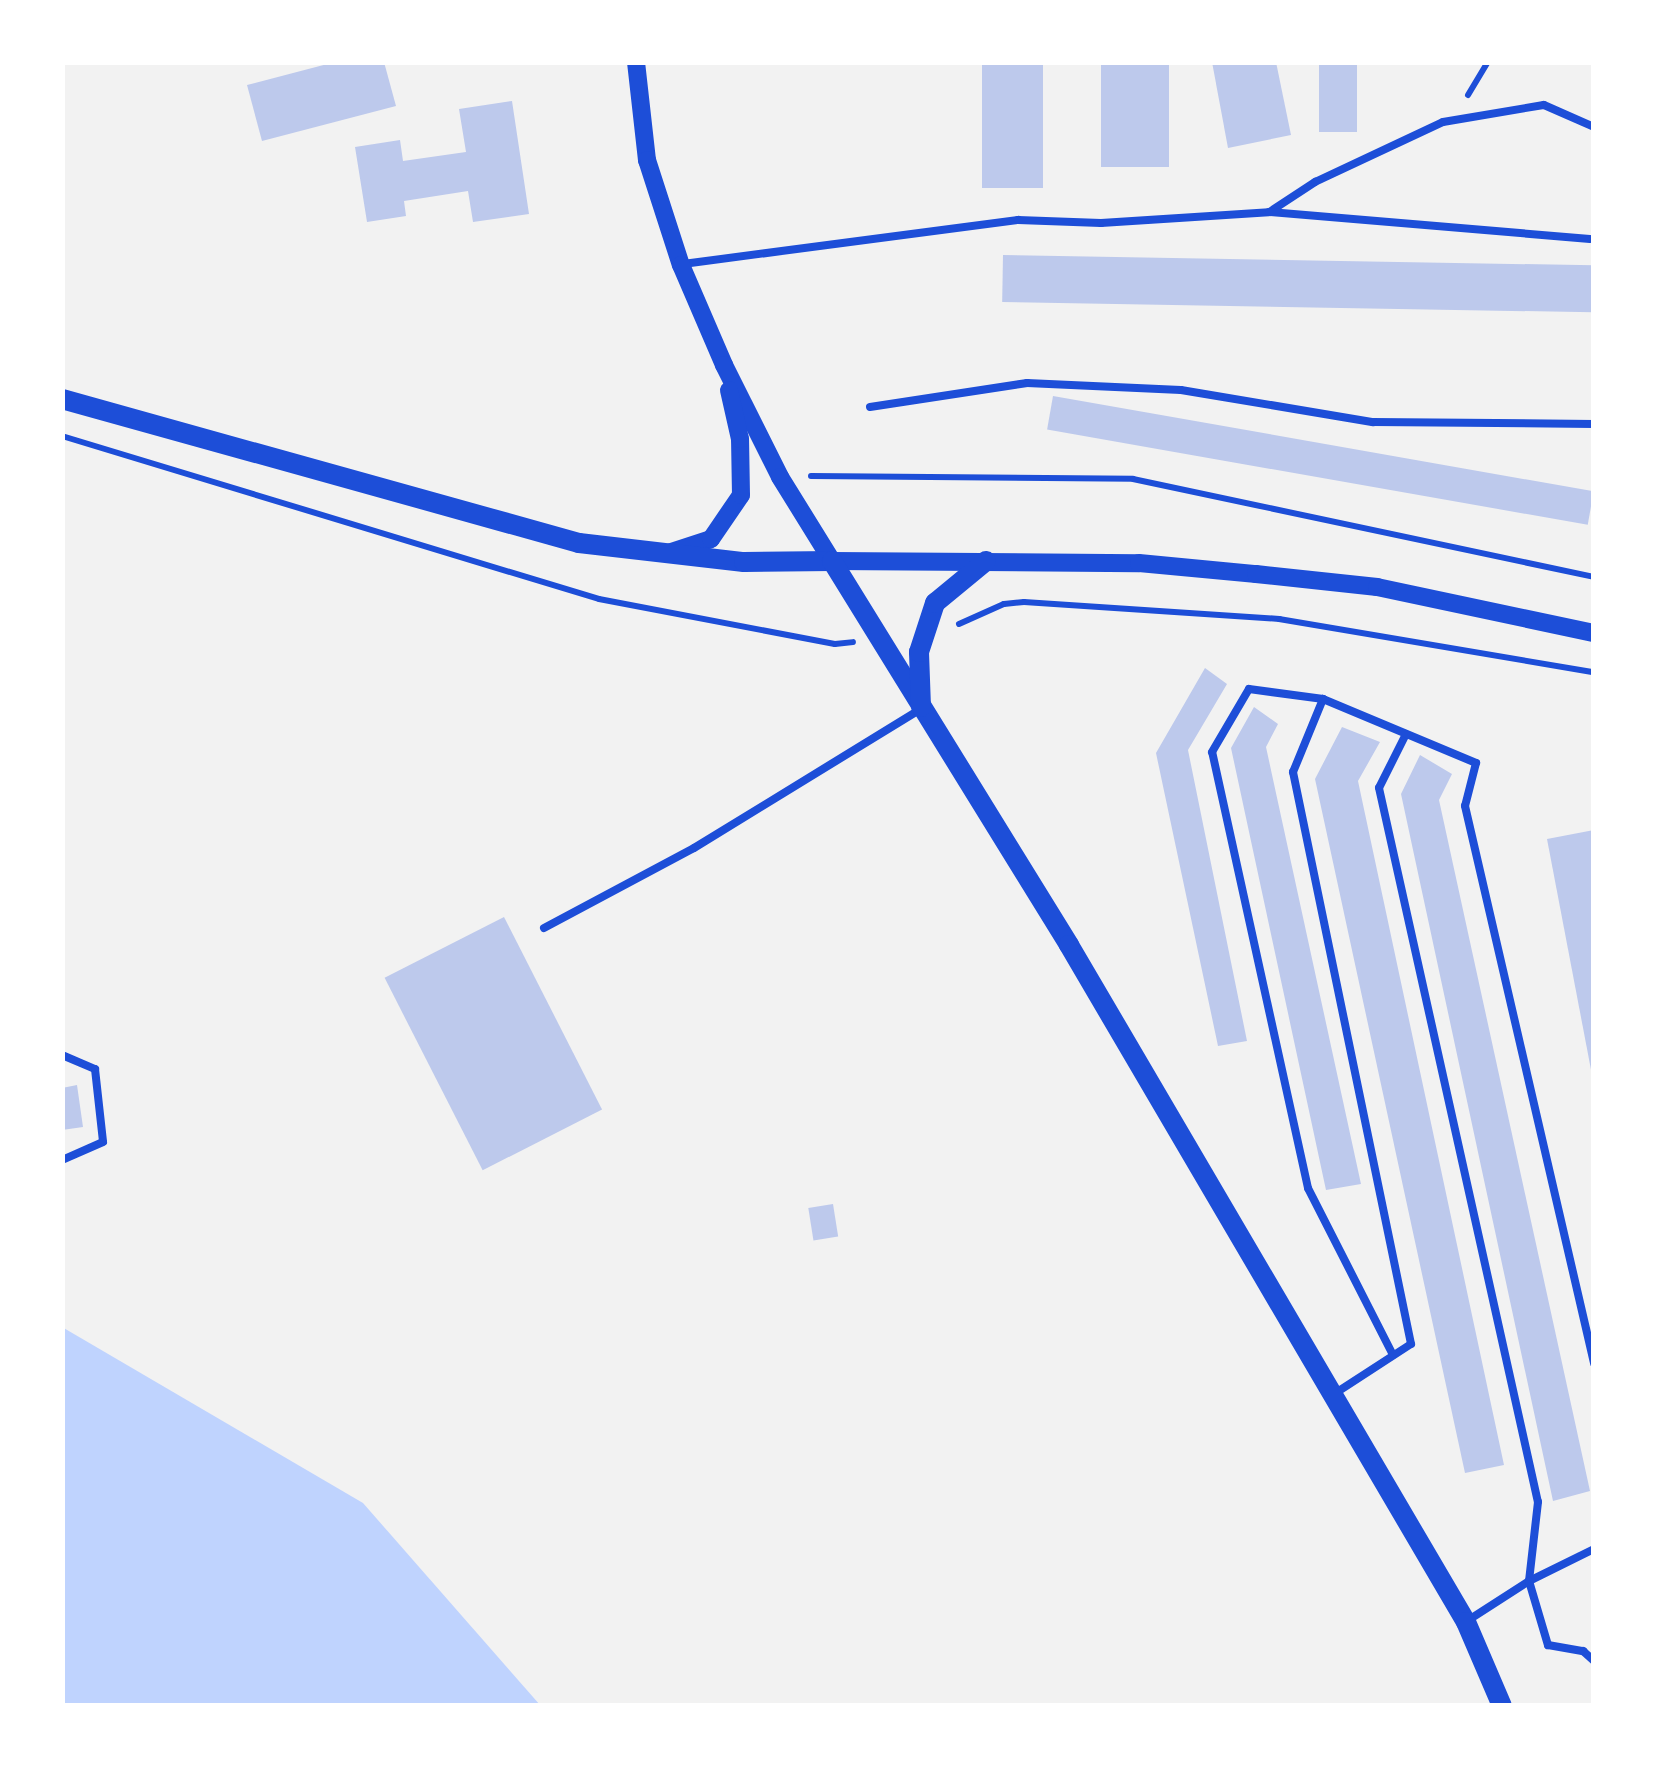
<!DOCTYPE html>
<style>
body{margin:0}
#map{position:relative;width:1656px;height:1768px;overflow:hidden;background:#f2f2f2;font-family:"IBM Plex Sans",sans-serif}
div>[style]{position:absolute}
.water>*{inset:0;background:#bfd3fe}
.building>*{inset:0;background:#bdc9ec;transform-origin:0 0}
.path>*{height:6px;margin:-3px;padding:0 3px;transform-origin:3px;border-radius:3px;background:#1d4ed8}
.service>*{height:8px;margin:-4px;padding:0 4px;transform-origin:4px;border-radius:4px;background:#1d4ed8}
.tertiary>*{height:18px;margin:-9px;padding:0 9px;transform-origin:9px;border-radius:9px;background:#1d4ed8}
.secondary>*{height:20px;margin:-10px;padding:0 10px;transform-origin:10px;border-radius:10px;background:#1d4ed8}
span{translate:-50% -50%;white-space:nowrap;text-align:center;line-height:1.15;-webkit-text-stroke:10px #fff;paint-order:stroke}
.frame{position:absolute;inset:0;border:65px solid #fff;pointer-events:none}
</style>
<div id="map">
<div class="water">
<div style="clip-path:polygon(62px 1327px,363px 1503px,540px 1705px,63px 1705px)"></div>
</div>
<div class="building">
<div style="clip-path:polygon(335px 62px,384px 62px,396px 106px,262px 141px,247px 85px)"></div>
<div style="left:982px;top:62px;width:61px;height:126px"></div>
<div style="left:1101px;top:62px;width:68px;height:105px"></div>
<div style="clip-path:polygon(1212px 62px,1276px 62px,1291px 135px,1228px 148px)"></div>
<div style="left:1319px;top:62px;width:38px;height:70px"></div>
<div style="clip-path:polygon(512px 101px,529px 214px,473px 222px,468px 191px,404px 201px,406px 216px,367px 222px,355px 147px,400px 140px,403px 161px,466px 152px,459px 109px)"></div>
<div style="left:1003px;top:255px;width:591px;height:47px;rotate:1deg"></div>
<div style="left:1053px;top:396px;width:549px;height:34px;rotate:10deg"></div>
<div style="clip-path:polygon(1205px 668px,1227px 684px,1188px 750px,1247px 1041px,1218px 1046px,1156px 753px)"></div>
<div style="clip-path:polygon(1254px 707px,1278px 724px,1266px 747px,1361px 1184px,1326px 1190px,1231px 748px)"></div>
<div style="clip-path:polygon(1342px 727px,1380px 742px,1358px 781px,1504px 1465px,1465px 1473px,1315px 779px)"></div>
<div style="clip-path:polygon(1420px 755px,1452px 774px,1439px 800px,1590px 1491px,1553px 1501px,1401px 794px)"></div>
<div style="clip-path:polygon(1594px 830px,1594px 1075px,1592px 1075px,1547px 839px)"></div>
<div style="left:504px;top:917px;width:216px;height:134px;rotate:63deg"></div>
<div style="clip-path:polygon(77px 1085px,83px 1127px,62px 1130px,62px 1088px)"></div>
<div style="left:833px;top:1204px;width:33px;height:25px;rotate:81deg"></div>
</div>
<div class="path">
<div style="left:1468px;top:95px;width:39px;rotate:-59deg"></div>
<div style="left:62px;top:436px;width:561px;rotate:16.89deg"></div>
<div style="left:599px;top:599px;width:240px;rotate:10.8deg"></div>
<div style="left:835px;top:644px;width:18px;rotate:-6deg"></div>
<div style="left:811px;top:476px;width:322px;rotate:0.5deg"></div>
<div style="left:1133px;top:479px;width:471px;rotate:12deg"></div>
<div style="left:959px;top:624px;width:49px;rotate:-24deg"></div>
<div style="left:1004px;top:604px;width:20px;rotate:-6deg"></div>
<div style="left:1024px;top:602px;width:256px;rotate:3.8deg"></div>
<div style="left:1279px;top:619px;width:319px;rotate:9.6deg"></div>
</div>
<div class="service">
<div style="left:1271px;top:211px;width:53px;rotate:-33.4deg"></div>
<div style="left:1315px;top:182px;width:141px;rotate:-25.1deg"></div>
<div style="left:1443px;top:122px;width:102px;rotate:-9.6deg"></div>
<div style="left:1544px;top:105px;width:55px;rotate:23.7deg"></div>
<div style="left:683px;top:264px;width:338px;rotate:-7.5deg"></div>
<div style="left:1018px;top:220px;width:83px;rotate:2.1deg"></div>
<div style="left:1101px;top:223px;width:168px;rotate:-3.7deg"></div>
<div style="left:1269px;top:212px;width:322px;rotate:4.8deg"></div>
<div style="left:870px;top:407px;width:159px;rotate:-8.7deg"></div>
<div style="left:1027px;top:383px;width:154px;rotate:2.6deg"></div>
<div style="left:1181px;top:390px;width:195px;rotate:9.5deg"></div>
<div style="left:1373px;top:422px;width:221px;rotate:0.5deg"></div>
<div style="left:1323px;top:699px;width:79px;rotate:112.3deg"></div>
<div style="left:1293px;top:772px;width:584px;rotate:78.34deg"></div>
<div style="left:1411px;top:1344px;width:92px;rotate:147deg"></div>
<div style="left:1406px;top:734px;width:60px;rotate:116.6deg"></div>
<div style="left:1379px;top:788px;width:731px;rotate:77.45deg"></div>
<div style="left:1538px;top:1502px;width:80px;rotate:96.5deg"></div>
<div style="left:1529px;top:1581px;width:74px;rotate:147.2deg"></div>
<div style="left:544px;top:928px;width:170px;rotate:-28.1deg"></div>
<div style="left:694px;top:848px;width:266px;rotate:-31.5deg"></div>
<div style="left:62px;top:1055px;width:36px;rotate:23deg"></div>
<div style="left:95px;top:1069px;width:73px;rotate:83.7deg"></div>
<div style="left:103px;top:1142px;width:45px;rotate:156.3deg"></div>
<div style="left:1393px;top:1355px;width:187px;rotate:-117deg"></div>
<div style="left:1308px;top:1188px;width:446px;rotate:-102.4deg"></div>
<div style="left:1212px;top:752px;width:73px;rotate:-59.6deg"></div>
<div style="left:1249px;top:689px;width:75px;rotate:7.7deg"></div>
<div style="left:1323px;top:699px;width:166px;rotate:22.7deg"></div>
<div style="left:1476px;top:763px;width:44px;rotate:104.3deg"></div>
<div style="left:1465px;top:806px;width:572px;rotate:76.96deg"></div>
<div style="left:1594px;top:1549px;width:72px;rotate:153.8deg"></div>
<div style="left:1529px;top:1581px;width:67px;rotate:73.5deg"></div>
<div style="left:1548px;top:1645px;width:36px;rotate:10deg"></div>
<div style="left:1583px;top:1651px;width:15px;rotate:42deg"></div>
</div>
<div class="tertiary">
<div style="left:636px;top:62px;width:99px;rotate:83.6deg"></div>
<div style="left:647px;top:160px;width:110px;rotate:72.1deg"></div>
<div style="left:681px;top:265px;width:109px;rotate:66.7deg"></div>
<div style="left:724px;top:365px;width:125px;rotate:63.4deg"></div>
<div style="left:780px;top:477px;width:99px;rotate:58.2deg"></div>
<div style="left:832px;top:561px;width:307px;rotate:0.4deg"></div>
<div style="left:1139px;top:563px;width:118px;rotate:5.4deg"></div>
<div style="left:1256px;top:574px;width:122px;rotate:6.1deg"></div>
<div style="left:1377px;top:587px;width:222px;rotate:12deg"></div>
<div style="left:668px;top:553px;width:45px;rotate:-18deg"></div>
<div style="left:711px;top:539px;width:53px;rotate:-55.7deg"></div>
<div style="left:741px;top:495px;width:56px;rotate:-91deg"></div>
<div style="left:740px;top:439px;width:50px;rotate:-102.7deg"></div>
</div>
<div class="secondary">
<div style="left:62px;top:399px;width:537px;rotate:15.56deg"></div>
<div style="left:579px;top:543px;width:166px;rotate:6.6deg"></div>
<div style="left:744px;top:562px;width:88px;rotate:-0.7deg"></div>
<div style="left:832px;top:561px;width:451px;rotate:58.3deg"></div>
<div style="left:1069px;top:945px;width:785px;rotate:59.61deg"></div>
<div style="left:1466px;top:1622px;width:91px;rotate:66.8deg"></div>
<div style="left:921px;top:707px;width:55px;rotate:-92.1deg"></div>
<div style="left:919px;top:652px;width:52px;rotate:-71.9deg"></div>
<div style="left:935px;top:603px;width:66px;rotate:-39.5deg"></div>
</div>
<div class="frame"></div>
</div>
